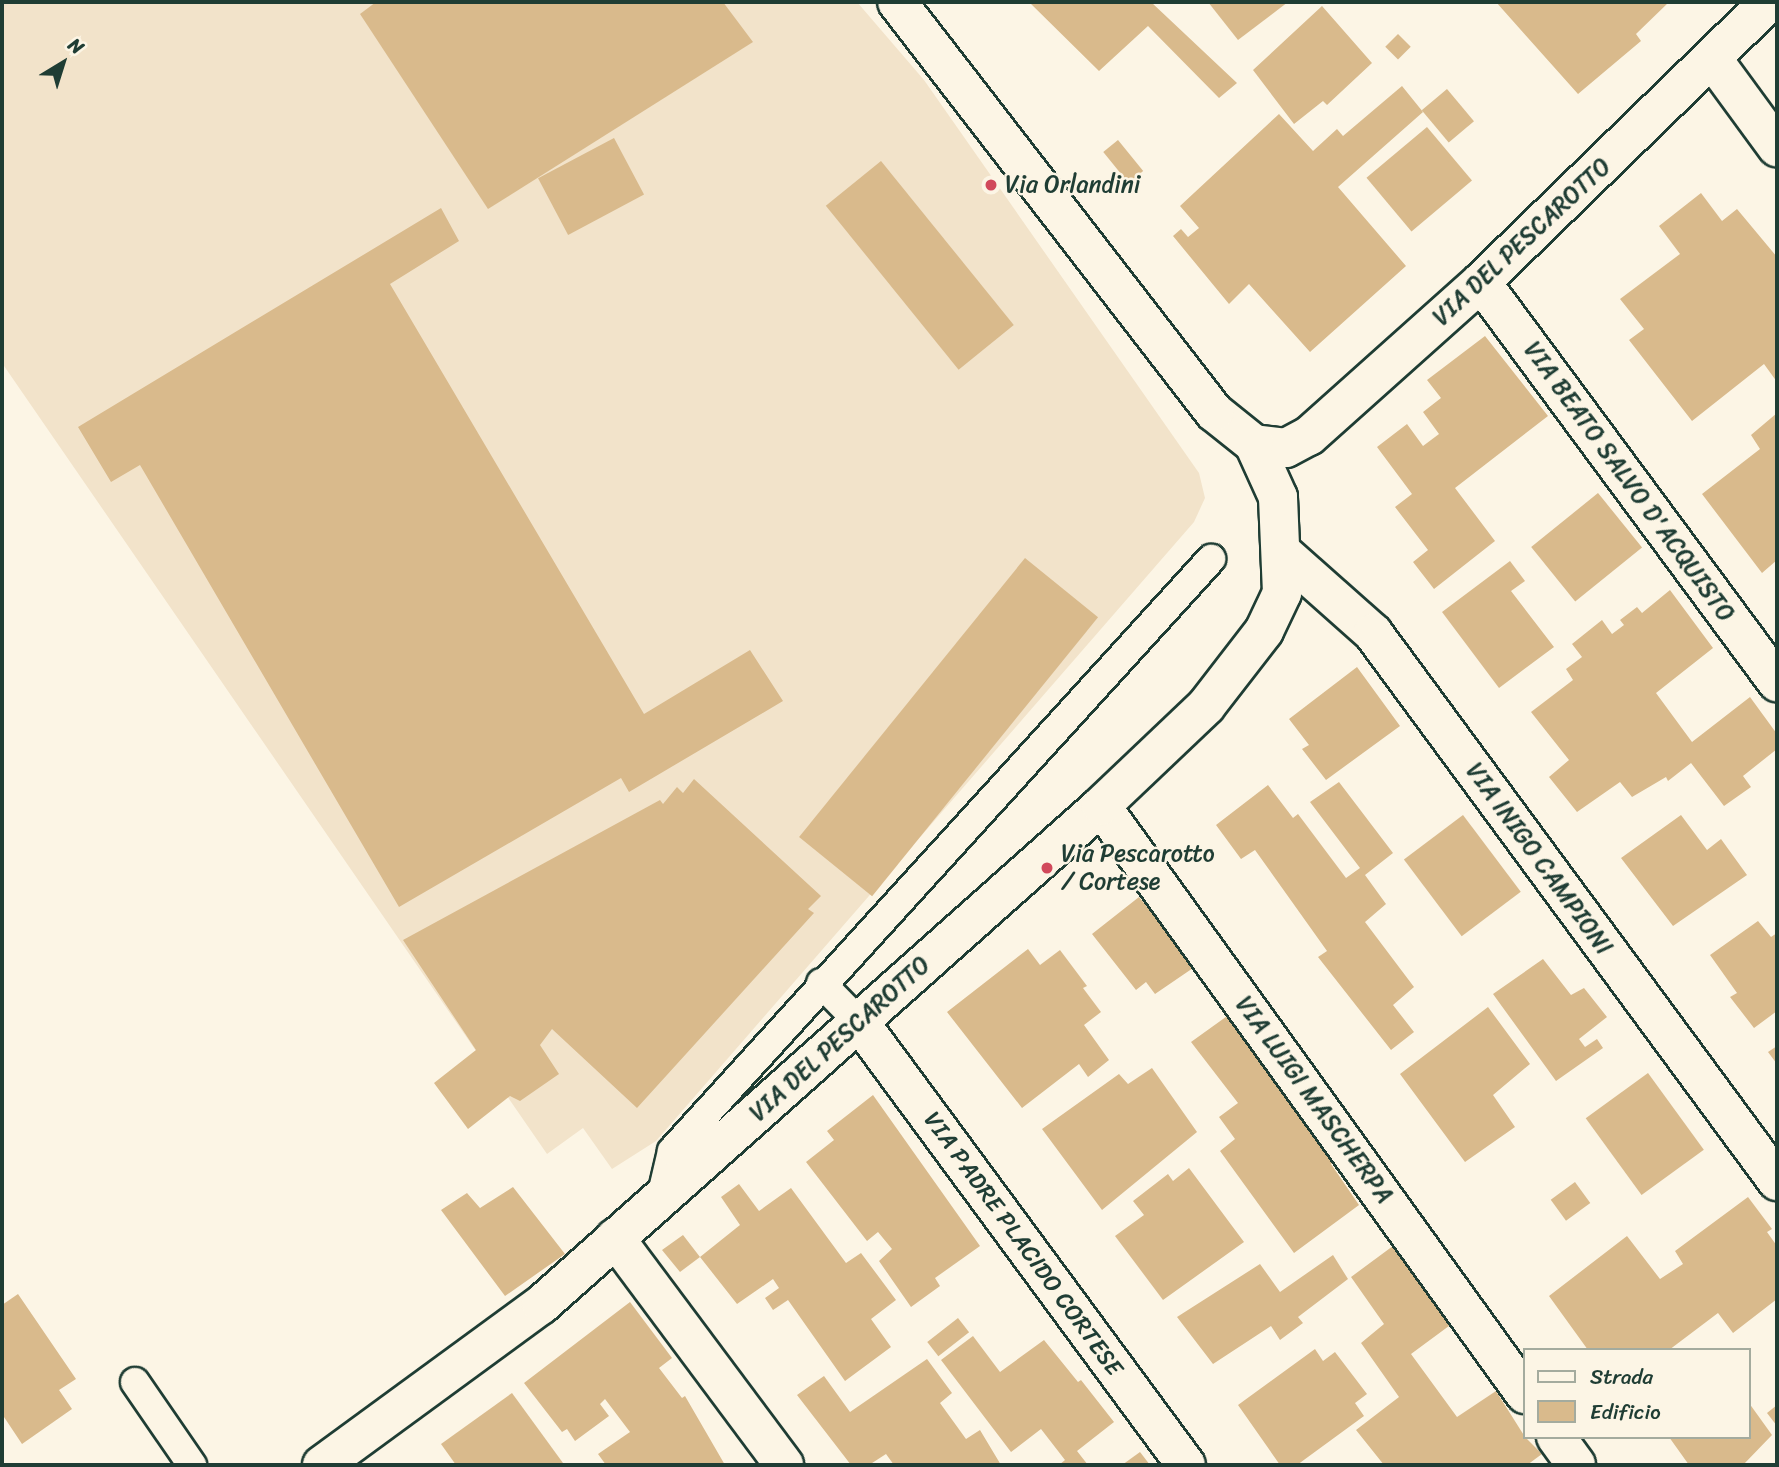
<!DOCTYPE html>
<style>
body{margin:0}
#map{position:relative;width:1779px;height:1467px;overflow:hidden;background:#fcf5e5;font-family:Sriracha,sans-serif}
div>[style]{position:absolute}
.built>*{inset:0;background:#f2e3ca}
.building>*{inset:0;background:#d9ba8c;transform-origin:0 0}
.roads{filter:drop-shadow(2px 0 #1f3d34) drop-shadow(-2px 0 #1f3d34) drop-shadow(0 2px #1f3d34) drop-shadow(0 -2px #1f3d34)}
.lane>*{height:28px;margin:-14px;padding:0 14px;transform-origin:14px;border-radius:14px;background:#fcf5e5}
.street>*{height:38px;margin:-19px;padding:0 19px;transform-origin:19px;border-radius:19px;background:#fcf5e5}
.dots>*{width:19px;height:19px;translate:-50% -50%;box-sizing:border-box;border:4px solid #fcf5e5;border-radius:50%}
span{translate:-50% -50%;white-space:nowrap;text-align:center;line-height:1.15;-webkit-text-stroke:5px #fcf5e5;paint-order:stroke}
.poi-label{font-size:24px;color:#1f3d34}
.left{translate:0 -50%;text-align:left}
.street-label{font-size:24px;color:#1f3d34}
.frame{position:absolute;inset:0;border:4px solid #1f3d34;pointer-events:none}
.legend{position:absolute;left:1523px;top:1348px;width:228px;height:91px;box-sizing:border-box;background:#fcf5e5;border:2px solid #a4ab9e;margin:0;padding:9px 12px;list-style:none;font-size:21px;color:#1f3d34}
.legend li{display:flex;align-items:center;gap:14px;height:35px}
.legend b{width:35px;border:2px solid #a4ab9e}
.north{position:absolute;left:28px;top:28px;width:70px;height:70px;-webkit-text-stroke:5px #fcf5e5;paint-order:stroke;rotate:38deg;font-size:19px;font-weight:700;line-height:28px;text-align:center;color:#1f3d34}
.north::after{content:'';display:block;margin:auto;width:24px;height:32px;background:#1f3d34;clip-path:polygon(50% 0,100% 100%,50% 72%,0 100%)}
</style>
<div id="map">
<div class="built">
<div style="clip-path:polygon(2px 2px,857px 2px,924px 80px,1199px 473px,1205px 498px,1194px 522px,656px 1141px,612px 1169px,583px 1128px,547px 1154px,2px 363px)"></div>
</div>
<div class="building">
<div style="clip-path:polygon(376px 2px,723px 2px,753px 42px,488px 209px,360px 14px)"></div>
<div style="clip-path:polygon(1029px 2px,1151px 2px,1237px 83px,1219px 98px,1148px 26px,1099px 71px)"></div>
<div style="clip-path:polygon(1208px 2px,1288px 2px,1238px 40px)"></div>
<div style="clip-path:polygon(1496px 2px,1669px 2px,1636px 34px,1641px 41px,1578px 94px)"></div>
<div style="clip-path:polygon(1322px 6px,1372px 63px,1327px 105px,1323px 101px,1294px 124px,1253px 70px)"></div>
<div style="left:1398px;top:34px;width:18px;height:18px;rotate:45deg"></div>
<div style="clip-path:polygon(1402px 86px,1423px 112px,1338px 187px,1406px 266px,1310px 352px,1249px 284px,1229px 304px,1173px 236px,1181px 229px,1188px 237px,1199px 228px,1180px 206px,1279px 114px,1313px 151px,1337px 129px,1343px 136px)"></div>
<div style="left:1447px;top:89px;width:42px;height:33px;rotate:50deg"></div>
<div style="left:1427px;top:127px;width:70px;height:79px;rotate:50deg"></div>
<div style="left:614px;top:138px;width:64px;height:86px;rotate:62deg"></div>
<div style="left:1118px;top:140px;width:40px;height:19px;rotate:51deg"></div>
<div style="left:881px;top:161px;width:211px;height:71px;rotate:51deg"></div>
<div style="clip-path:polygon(1701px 193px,1722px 221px,1737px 209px,1777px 257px,1777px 382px,1764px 364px,1692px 421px,1629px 340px,1644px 329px,1620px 299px,1680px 254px,1659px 226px)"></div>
<div style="clip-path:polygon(441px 208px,459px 241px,390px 284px,644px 714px,750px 650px,783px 701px,629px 792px,621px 778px,399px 907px,140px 465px,111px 482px,78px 427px)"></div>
<div style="clip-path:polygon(1485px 336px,1548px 416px,1455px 488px,1495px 541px,1434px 589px,1413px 562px,1428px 550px,1395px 507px,1412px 494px,1377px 447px,1407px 424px,1423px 446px,1439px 434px,1423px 412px,1441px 398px,1427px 380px)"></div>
<div style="clip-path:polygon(1777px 413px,1777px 560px,1762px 573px,1702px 494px,1760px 449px,1751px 435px)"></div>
<div style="left:1598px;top:493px;width:70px;height:86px;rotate:51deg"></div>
<div style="left:1025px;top:558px;width:94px;height:359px;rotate:39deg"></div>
<div style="clip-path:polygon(1510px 561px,1525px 581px,1511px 591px,1554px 647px,1499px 688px,1442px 612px)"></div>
<div style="clip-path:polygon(1670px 590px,1713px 648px,1656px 693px,1692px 742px,1750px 697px,1777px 734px,1777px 749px,1743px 776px,1751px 787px,1724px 806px,1691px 763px,1668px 781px,1666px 777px,1632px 797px,1620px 782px,1577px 812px,1549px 777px,1569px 760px,1531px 712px,1573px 680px,1566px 669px,1582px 657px,1572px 644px,1602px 620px,1612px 634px,1624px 625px,1620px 620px,1637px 607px,1642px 613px)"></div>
<div style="clip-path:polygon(1357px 667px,1400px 726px,1326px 780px,1302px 749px,1309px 745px,1289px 719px)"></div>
<div style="clip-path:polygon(694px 779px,821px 896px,808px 909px,814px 913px,637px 1108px,552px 1029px,540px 1045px,559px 1074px,520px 1101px,510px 1096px,468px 1129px,434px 1083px,476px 1050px,403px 940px,660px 800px,663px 804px,677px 787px,683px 793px)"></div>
<div style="clip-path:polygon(1339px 782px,1393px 853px,1365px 875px,1386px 904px,1365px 922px,1414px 987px,1393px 1005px,1414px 1032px,1391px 1050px,1318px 957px,1327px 951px,1255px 850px,1241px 859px,1216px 825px,1268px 785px,1293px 818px,1298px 814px,1346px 878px,1360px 868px,1310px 802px)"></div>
<div style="left:1463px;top:815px;width:96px;height:74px;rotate:53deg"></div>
<div style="clip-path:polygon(1681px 815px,1707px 850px,1721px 839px,1747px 875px,1673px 926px,1621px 858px)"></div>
<div style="clip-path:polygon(1139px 897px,1196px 966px,1155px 994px,1146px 982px,1136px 990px,1092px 934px)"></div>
<div style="clip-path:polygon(1758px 921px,1771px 937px,1777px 933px,1777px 1011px,1754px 1028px,1730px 997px,1737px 993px,1710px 955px)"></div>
<div style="clip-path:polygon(1028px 949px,1040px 965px,1060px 950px,1087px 986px,1083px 988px,1101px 1012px,1084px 1025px,1109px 1060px,1088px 1077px,1079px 1064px,1022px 1108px,947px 1012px)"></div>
<div style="clip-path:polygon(1543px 959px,1571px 995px,1584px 988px,1607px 1017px,1579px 1039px,1585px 1047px,1597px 1039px,1603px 1048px,1556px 1081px,1493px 994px)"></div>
<div style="clip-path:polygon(1488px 1007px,1530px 1064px,1493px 1095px,1515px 1127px,1465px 1162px,1400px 1074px)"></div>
<div style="clip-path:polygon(1230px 1014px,1338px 1158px,1331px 1164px,1359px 1205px,1294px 1253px,1220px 1151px,1235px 1139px,1219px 1117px,1238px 1103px,1191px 1042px)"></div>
<div style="clip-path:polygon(1777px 1046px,1777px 1064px,1768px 1052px)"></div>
<div style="clip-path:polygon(1152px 1068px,1197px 1132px,1102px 1210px,1042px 1129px,1119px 1074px,1128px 1084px)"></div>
<div style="left:1648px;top:1073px;width:95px;height:77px;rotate:54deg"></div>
<div style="clip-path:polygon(873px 1095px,980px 1246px,935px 1278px,940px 1286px,911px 1307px,879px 1261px,892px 1249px,878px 1232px,867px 1241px,806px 1162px,834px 1140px,827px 1131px)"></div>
<div style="clip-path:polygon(1189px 1168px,1244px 1242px,1163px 1300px,1115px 1236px,1144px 1215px,1133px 1201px,1168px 1174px,1173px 1181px)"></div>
<div style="left:1575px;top:1182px;width:26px;height:30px;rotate:54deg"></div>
<div style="clip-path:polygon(739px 1184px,759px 1211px,791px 1188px,846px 1263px,861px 1253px,896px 1300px,871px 1319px,891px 1347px,845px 1381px,788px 1300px,773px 1310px,765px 1298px,779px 1288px,773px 1279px,737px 1304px,700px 1257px,680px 1272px,662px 1250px,683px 1235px,700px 1257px,740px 1225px,721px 1197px)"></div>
<div style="clip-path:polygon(513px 1187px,565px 1254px,505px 1296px,441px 1210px,467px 1193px,480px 1208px)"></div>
<div style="clip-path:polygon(1748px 1197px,1772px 1229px,1767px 1232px,1777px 1246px,1777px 1299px,1733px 1333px,1718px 1313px,1669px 1350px,1588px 1350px,1549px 1296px,1627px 1236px,1660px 1279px,1683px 1264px,1675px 1251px)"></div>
<div style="clip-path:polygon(1397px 1243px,1453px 1323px,1411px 1354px,1457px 1417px,1496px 1391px,1525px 1437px,1542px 1454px,1527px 1465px,1384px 1465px,1356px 1430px,1399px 1397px,1361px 1343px,1384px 1324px,1351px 1277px)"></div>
<div style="clip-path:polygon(1333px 1255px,1348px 1279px,1298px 1317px,1303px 1323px,1280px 1340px,1271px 1326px,1213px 1364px,1177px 1317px,1260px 1264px,1280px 1292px)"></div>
<div style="clip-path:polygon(18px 1294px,76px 1379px,59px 1390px,72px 1409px,22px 1444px,2px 1414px,2px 1305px)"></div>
<div style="clip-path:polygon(630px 1302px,672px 1358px,659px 1368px,682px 1398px,685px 1396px,725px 1465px,606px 1465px,598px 1454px,630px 1432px,605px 1399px,600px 1404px,609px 1416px,575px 1441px,567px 1429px,562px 1432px,524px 1383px)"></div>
<div style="left:958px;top:1318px;width:18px;height:39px;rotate:52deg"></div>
<div style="clip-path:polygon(973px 1336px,1000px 1372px,1044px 1340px,1078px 1382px,1081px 1380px,1114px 1422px,1077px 1451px,1088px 1465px,1059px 1465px,1065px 1460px,1041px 1429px,1011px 1452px,941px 1360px)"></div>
<div style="clip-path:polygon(1315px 1349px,1323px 1361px,1335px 1352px,1367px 1394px,1355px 1403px,1364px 1416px,1297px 1465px,1280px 1465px,1238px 1405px)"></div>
<div style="clip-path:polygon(927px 1359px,952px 1393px,940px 1403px,966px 1439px,980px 1430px,1001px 1465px,894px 1465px,886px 1454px,869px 1465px,851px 1465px,797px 1395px,824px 1376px,850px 1412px)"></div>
<div style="clip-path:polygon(512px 1393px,563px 1463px,456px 1465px,441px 1444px)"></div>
<div style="clip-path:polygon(1749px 1403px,1772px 1435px,1743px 1465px,1689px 1465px,1669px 1437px,1749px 1437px)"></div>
<div style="clip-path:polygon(1777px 1405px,1777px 1426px,1767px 1413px)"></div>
<div style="clip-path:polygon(1140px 1452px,1150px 1465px,1122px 1465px)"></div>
</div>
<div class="roads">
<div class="lane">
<div style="left:821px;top:983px;width:56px;rotate:45.7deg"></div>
<div style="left:661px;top:1198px;width:48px;rotate:-76.8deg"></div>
<div style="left:672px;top:1151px;width:801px;rotate:-47.68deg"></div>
<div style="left:135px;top:1382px;width:101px;rotate:55.5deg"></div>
</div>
<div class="street">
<div style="left:1714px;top:61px;width:107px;rotate:53.8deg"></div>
<div style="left:1481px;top:282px;width:498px;rotate:53.5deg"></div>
<div style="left:1254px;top:444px;width:32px;rotate:7deg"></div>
<div style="left:1286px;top:448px;width:26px;rotate:-28deg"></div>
<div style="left:1309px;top:436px;width:231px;rotate:-41.8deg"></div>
<div style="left:1481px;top:282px;width:402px;rotate:-44.2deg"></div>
<div style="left:1283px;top:553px;width:120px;rotate:41.6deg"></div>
<div style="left:1373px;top:633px;width:681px;rotate:53.6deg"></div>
<div style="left:1101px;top:806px;width:725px;rotate:54.21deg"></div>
<div style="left:860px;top:1023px;width:549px;rotate:53.59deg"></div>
<div style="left:615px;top:1238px;width:283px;rotate:53.3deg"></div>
<div style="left:1556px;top:1437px;width:34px;rotate:54deg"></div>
<div style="left:322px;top:1465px;width:271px;rotate:-36.2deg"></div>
<div style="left:541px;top:1305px;width:750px;rotate:-41.7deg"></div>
<div style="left:1101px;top:806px;width:145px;rotate:-43.6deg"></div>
<div style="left:1206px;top:706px;width:95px;rotate:-52.3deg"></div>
<div style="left:1264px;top:631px;width:42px;rotate:-64.7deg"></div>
<div style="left:1282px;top:593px;width:96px;rotate:-92.4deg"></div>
<div style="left:1278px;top:497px;width:58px;rotate:-114.4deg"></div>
<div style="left:1254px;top:444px;width:51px;rotate:-141.3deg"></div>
<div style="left:1214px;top:412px;width:518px;rotate:-127.71deg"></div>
</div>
</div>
<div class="dots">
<div style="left:991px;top:185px;background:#d1495b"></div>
<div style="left:1047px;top:868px;background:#d1495b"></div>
</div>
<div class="poi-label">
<span class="left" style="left:1005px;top:185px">Via Orlandini</span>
<span class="left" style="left:1061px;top:868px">Via Pescarotto<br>/ Cortese</span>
</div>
<div class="street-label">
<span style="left:1522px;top:242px;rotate:-43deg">VIA DEL PESCAROTTO</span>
<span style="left:1629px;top:482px;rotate:54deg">VIA BEATO SALVO D'ACQUISTO</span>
<span style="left:1539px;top:859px;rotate:54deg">VIA INIGO CAMPIONI</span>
<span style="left:840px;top:1039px;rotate:-42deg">VIA DEL PESCAROTTO</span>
<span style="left:1314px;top:1100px;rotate:54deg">VIA LUIGI MASCHERPA</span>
<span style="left:1023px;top:1244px;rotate:54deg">VIA PADRE PLACIDO CORTESE</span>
</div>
<div class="frame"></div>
<ul class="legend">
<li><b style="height:9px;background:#fcf5e5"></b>Strada</li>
<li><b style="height:19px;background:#d9ba8c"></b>Edificio</li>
</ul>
<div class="north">N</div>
</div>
